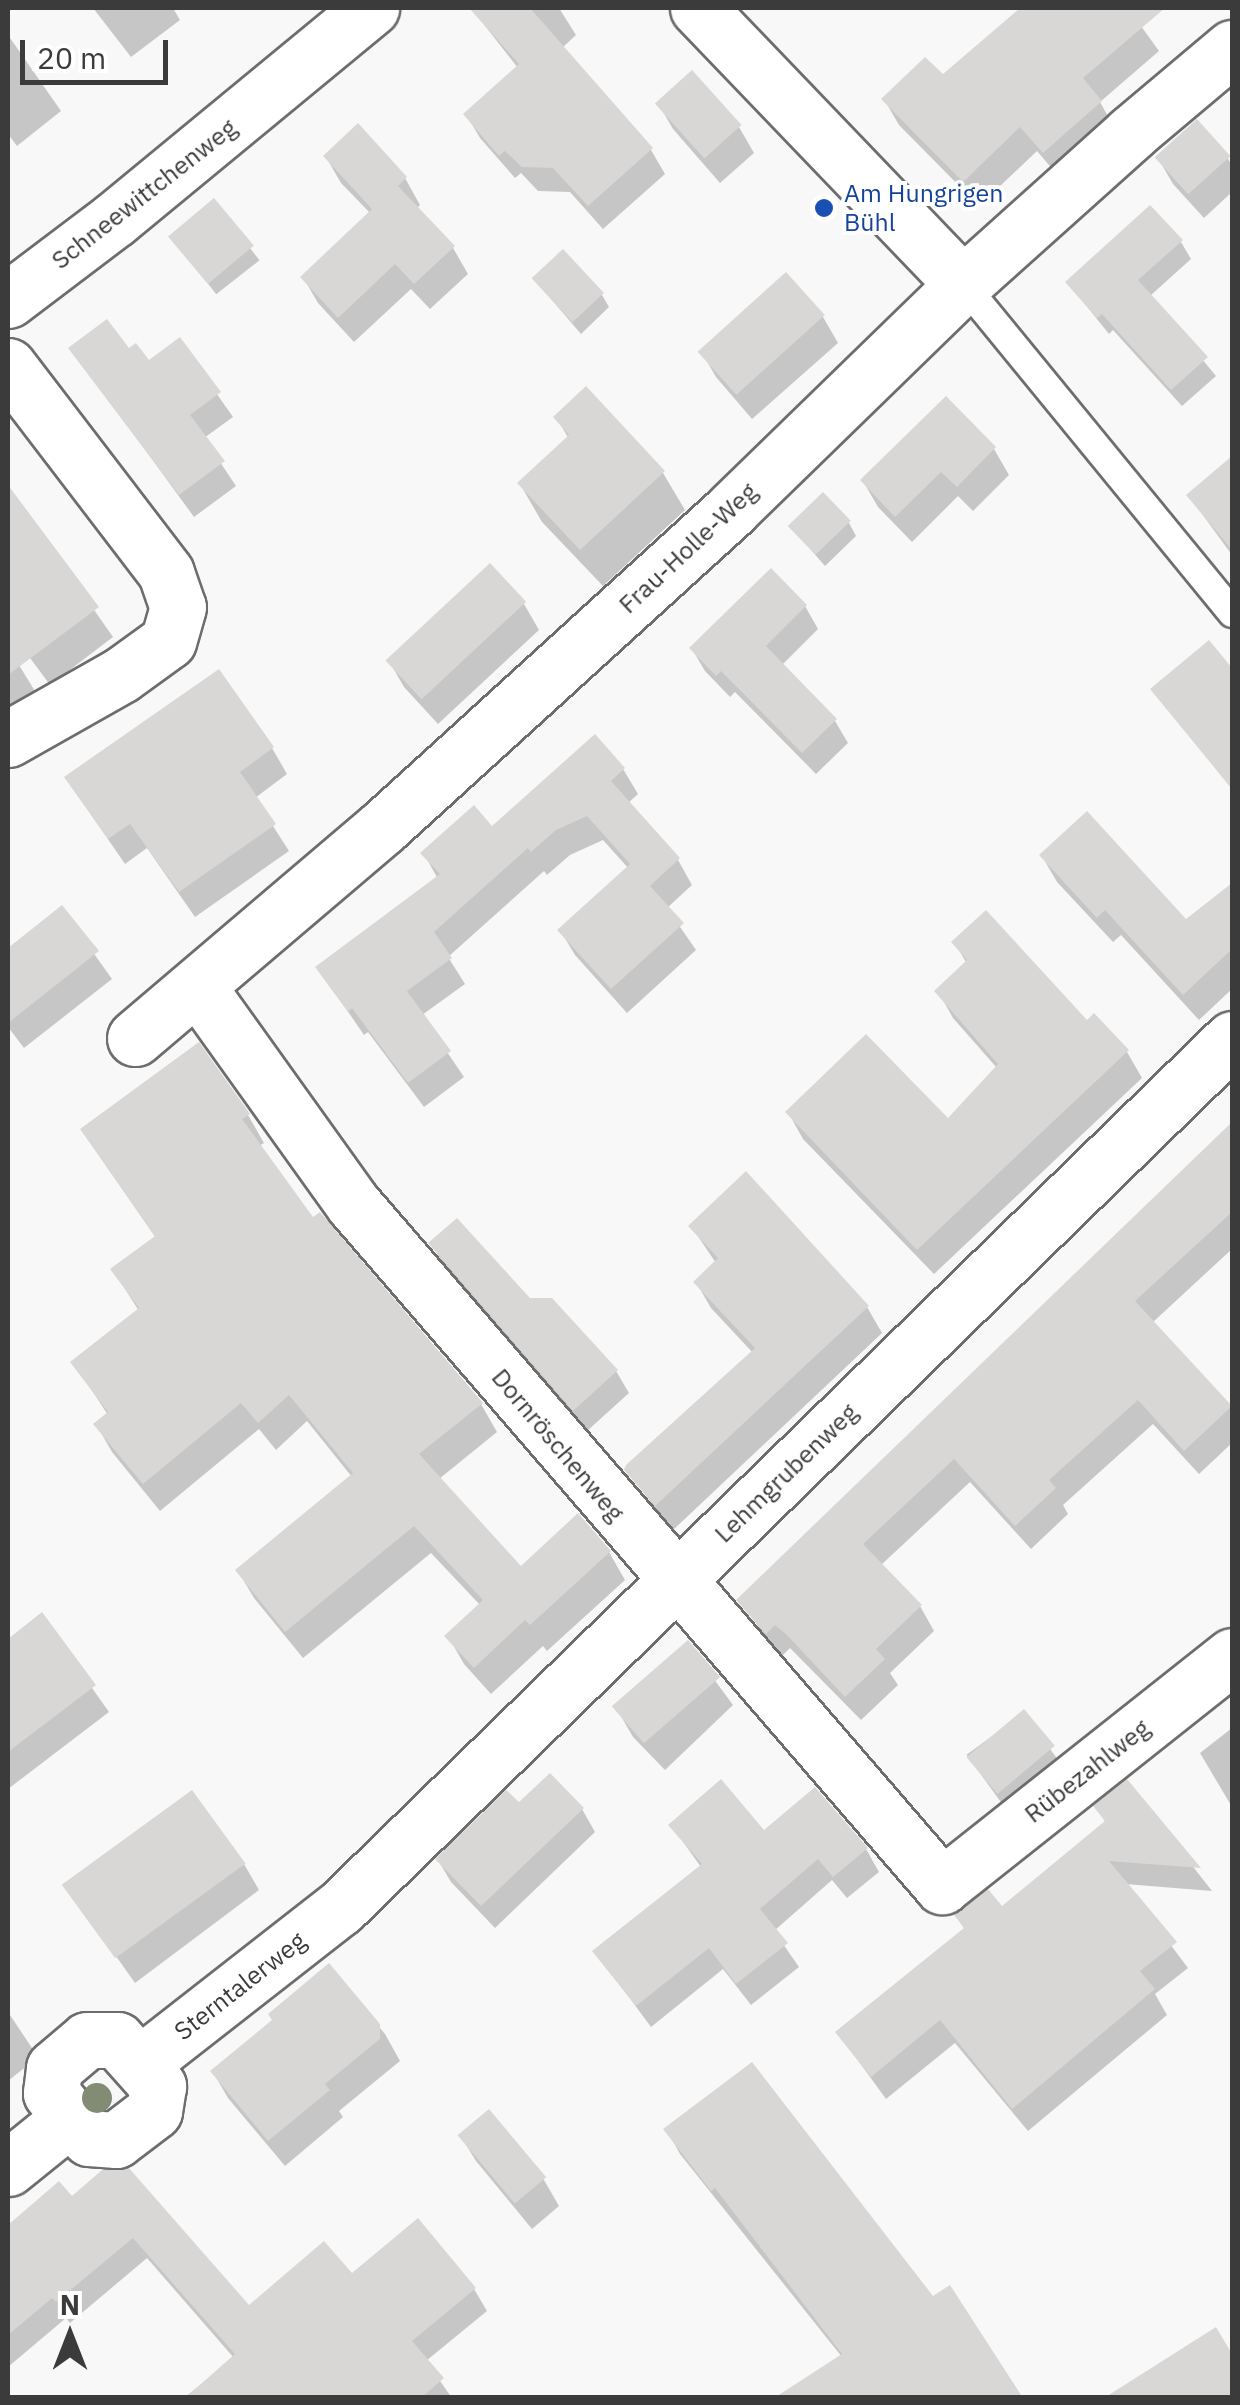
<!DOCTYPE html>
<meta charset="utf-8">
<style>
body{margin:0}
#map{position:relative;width:1240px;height:2405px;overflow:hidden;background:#f8f8f9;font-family:"IBM Plex Sans",sans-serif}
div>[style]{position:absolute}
.shadow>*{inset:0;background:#0003;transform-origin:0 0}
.building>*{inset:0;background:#d8d7d6;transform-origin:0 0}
.roads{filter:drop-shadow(2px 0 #6d6d6e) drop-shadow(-2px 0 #6d6d6e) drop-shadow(0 2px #6d6d6e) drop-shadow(0 -2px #6d6d6e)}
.lane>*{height:28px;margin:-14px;padding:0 14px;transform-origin:14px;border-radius:14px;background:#fff}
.street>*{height:55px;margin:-27.5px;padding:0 27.5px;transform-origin:27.5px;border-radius:27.5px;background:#fff}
.trees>*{width:30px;height:30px;margin:-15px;border-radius:50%;background:#828b73}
.dots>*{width:28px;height:28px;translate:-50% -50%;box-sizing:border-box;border:5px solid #fff;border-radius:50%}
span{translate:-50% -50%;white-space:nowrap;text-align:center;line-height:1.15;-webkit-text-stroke:8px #fff;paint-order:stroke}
.street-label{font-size:25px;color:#3b3b3b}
.transit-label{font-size:25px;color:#164399}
.left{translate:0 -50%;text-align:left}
.frame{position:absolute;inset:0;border:10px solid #3b3b3b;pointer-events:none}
.north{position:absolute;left:20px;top:2285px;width:100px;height:100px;-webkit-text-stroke:8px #fff;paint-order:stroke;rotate:0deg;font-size:28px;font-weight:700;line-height:40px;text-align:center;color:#3b3b3b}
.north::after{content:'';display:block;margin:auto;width:35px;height:45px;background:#3b3b3b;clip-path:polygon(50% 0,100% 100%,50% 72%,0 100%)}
.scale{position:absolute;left:20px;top:40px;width:148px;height:45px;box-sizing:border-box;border:5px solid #3b3b3b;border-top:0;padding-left:12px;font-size:30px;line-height:35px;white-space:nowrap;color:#3b3b3b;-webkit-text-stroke:8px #fff;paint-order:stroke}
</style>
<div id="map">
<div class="shadow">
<div style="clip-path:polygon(93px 8px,173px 8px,180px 20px,131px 57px)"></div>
<div style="clip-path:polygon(471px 8px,559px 8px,576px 35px,562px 48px,651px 150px,665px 174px,603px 229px,570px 192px,538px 191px,521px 173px,515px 178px,480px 138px,466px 114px,518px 68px)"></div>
<div style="clip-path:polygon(1078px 8px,1128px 8px,1159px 51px,1100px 102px,1115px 129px,1060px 178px,1037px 151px,979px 206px,899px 125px,884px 99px,1032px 54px)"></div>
<div style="clip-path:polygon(8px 35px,61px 111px,17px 146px,8px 134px)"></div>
<div style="clip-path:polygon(658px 103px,739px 127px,754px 153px,720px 183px,673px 129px)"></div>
<div style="clip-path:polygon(326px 157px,405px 178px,420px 205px,416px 209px,453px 248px,468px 274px,430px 309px,411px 289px,354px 342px,318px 303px,303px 277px,371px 214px,341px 183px)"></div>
<div style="clip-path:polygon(1227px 157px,1232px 166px,1232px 192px,1204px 218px,1173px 184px,1158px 158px)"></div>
<div style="left:214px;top:202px;width:74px;height:55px;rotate:52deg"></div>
<div style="clip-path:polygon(1181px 242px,1191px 259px,1150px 296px,1216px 376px,1182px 406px,1113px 330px,1109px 334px,1068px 283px)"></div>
<div style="clip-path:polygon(786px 275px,823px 317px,838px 343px,752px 419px,716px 377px,701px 351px)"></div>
<div style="clip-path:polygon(534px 279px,602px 295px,609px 307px,581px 334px)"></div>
<div style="clip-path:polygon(179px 340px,233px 417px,204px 438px,236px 486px,194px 517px,71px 348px,148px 363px)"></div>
<div style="clip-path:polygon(586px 390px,663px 473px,685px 510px,603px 586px,542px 522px,520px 484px,569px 439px,556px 417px)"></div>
<div style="clip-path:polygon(994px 449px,1009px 475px,973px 511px,958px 496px,912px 542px,878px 507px,863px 481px)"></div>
<div style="clip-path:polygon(1224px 466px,1232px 477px,1232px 555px,1189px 496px)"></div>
<div style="clip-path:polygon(8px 487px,113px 637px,50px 685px,8px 628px)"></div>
<div style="clip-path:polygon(849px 523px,856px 536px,825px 566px,791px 527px)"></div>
<div style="clip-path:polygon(524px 604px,539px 630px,438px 724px,404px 687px,389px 661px)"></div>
<div style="clip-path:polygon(805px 606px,818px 629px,781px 666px,835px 721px,848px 743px,816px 774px,735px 692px,730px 697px,705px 671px,692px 649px)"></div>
<div style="clip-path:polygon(1209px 644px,1232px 672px,1232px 789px,1153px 690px)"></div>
<div style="clip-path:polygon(11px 652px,49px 714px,8px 738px,8px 654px)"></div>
<div style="clip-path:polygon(272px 748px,287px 774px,255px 798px,289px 851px,195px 917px,147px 848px,125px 864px,83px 803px)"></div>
<div style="clip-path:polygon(623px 769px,638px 794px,627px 804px,678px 860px,692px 885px,667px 908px,696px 950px,627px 1013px,575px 955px,560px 930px,629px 869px,603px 840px,570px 855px,547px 875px,544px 871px,448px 957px,465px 984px,422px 1015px,464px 1077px,424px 1107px,368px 1032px,364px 1035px,318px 968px,438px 879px,424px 854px,492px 829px)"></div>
<div style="clip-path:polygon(1042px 856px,1186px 923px,1230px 886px,1232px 989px,1199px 1020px,1121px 935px,1113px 942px,1057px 882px)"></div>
<div style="clip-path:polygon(62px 909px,112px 979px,24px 1048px,8px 1027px,8px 951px)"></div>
<div style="clip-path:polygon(955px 943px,1127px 1052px,1142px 1078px,934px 1274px,803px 1139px,788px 1112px,948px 1121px,997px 1068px,953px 1018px,938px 991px,967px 964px)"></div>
<div style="clip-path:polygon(248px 1115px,264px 1143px,259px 1146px,312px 1221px,481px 1404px,497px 1432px,439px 1479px,521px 1569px,609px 1552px,625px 1580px,547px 1651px,543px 1646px,491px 1694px,464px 1664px,448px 1636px,481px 1606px,431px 1553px,303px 1658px,254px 1598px,238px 1571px,352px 1477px,307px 1421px,276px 1450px,259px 1429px,160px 1511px,112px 1452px,96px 1424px,108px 1415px,74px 1363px,139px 1311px,113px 1270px,156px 1238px,100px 1157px)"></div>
<div style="clip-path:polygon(1232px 1126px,1232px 1249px,1152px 1323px,1230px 1408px,1232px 1443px,1199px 1474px,1153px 1424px,1063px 1505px,1068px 1514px,1031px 1549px,970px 1482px,880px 1566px,920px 1606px,934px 1631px,890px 1673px,898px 1685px,861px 1720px,790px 1648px,781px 1657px,739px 1600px)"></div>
<div style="clip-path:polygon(691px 1226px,867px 1307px,882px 1333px,672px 1531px,628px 1471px,753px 1353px,711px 1308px,696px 1282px,716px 1263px)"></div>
<div style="clip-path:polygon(432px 1244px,529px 1301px,616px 1371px,629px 1393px,587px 1431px,444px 1266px)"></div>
<div style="clip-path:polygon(41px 1616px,109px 1712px,8px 1789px,8px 1641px)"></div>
<div style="clip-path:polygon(688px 1644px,733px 1705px,665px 1770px,633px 1737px,618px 1711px)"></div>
<div style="left:1024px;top:1713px;width:75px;height:71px;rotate:54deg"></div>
<div style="clip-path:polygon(1232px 1728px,1232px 1807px,1200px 1753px)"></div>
<div style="clip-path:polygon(1127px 1782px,1212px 1891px,1125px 1884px,1188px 1968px,1155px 1994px,1167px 2015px,1028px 2131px,955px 2043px,886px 2099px,838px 2033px,965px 1930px,957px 1916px,1001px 1909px,1106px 1823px,1096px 1807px)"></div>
<div style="clip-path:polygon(519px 1806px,582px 1809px,595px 1832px,495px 1928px,451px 1882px,438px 1860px)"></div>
<div style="clip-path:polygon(671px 1825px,866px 1849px,879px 1872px,847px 1898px,832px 1880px,774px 1931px,799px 1967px,751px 2005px,723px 1969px,651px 2027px,595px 1951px,701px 1867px)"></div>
<div style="clip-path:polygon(244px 1864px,259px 1890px,135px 1983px,67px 1887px)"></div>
<div style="clip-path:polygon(329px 1967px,385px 2034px,400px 2061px,339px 2111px,343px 2117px,285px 2166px,228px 2098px,213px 2072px,275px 2021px)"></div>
<div style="clip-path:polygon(8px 2012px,38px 2057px,8px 2081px)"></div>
<div style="clip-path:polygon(488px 2112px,544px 2180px,559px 2206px,532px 2229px,476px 2161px,460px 2135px)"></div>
<div style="clip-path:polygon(667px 2130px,932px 2300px,842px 2357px,680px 2154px)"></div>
<div style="clip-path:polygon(59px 2185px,71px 2200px,248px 2309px,351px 2276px,474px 2289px,487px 2311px,426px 2361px,452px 2398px,184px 2398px,234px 2358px,147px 2258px,70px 2323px,66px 2318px,8px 2367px,8px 2225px)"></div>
</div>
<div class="building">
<div style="clip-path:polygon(469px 8px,530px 8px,653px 148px,588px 206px,553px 168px,522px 167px,505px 151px,499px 156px,463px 114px,519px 64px)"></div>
<div style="clip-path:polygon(1020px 8px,1165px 8px,1083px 78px,1102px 101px,1043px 153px,1020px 127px,963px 182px,881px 99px,925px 57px,943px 74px)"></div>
<div style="left:692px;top:70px;width:74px;height:50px;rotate:48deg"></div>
<div style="left:1197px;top:119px;width:50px;height:57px;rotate:48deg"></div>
<div style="clip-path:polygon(358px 123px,407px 177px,398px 186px,455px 246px,414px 284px,395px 264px,338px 318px,300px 277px,372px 209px,323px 156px)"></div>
<div style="left:214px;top:198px;width:62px;height:60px;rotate:50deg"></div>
<div style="clip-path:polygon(1150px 205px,1183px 240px,1138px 280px,1208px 357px,1171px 390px,1102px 314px,1097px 318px,1065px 282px)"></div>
<div style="left:563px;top:249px;width:60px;height:43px;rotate:47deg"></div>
<div style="left:786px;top:272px;width:58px;height:119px;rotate:48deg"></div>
<div style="clip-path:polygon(107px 319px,129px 348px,136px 343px,149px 360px,180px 337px,221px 392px,190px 415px,225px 461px,179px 495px,68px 348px)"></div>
<div style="clip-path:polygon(586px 386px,665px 471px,580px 550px,517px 483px,569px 435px,553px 417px)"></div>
<div style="clip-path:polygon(946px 396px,996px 447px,957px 487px,941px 472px,895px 517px,860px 480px)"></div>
<div style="clip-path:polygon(1232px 456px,1232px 550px,1186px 495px)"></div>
<div style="clip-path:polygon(8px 485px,99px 607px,8px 675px)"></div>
<div style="left:823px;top:492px;width:40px;height:49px;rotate:46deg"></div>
<div style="left:490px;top:563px;width:53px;height:143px;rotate:47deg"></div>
<div style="clip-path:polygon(771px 568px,807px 605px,766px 646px,837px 719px,802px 753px,721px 671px,716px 676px,689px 648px)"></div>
<div style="clip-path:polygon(1209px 640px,1232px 668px,1232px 789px,1150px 689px)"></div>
<div style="clip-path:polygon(219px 669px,274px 747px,240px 772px,276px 824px,179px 892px,130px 824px,108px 839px,64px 777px)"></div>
<div style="clip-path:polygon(595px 734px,625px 768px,611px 781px,680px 858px,650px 886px,684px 923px,611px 989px,557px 930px,630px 864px,587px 816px,556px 830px,531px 852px,528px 848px,434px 932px,452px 958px,407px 991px,451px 1051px,408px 1083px,352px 1008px,348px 1012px,315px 967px,440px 874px,420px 853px,474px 805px,492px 826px)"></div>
<div style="clip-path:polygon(1087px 811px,1186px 919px,1232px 883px,1232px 949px,1183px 995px,1105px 910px,1097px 918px,1039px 855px)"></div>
<div style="clip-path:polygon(62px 905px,99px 951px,8px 1023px,8px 948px)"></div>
<div style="clip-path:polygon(986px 910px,1087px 1020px,1094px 1013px,1129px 1050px,917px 1250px,785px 1112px,866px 1034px,948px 1118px,998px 1064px,934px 991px,967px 960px,951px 942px)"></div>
<div style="clip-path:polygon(199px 1042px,250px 1114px,242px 1119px,313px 1217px,320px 1212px,483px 1403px,419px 1454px,521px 1566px,578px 1513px,611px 1551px,530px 1625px,525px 1620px,474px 1668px,444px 1636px,483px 1600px,414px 1526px,285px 1632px,235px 1570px,353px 1473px,289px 1395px,258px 1423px,241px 1403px,143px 1484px,93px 1424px,108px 1412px,70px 1362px,139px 1308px,110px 1269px,155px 1236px,80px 1129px)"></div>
<div style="clip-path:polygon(1232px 1122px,1232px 1212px,1135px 1301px,1232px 1406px,1184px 1451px,1138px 1400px,1049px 1480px,1056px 1488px,1015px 1526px,954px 1459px,863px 1544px,922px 1605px,876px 1649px,885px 1659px,845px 1697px,786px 1634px,775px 1625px,766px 1634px,736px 1600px)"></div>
<div style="clip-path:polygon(746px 1171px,869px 1306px,655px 1506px,624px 1470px,626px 1465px,755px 1348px,693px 1282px,718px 1258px,688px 1226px)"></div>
<div style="clip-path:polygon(457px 1218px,530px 1298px,552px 1298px,618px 1370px,573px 1411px,428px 1243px)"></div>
<div style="clip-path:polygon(42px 1612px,96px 1685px,8px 1752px,8px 1639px)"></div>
<div style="left:688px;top:1640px;width:49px;height:101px;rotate:49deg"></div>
<div style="left:1024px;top:1709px;width:48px;height:75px;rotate:50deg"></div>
<div style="clip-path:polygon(550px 1773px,584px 1808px,481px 1906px,435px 1859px,506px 1790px,519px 1802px)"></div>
<div style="clip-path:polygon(721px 1779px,764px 1830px,815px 1787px,868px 1848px,833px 1877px,818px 1859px,760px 1909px,788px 1943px,736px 1984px,709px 1948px,636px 2006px,592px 1951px,702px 1864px,668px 1825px)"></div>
<div style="clip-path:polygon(1127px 1779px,1201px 1868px,1109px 1861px,1177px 1942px,1140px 1971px,1155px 1989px,1012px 2109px,940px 2020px,871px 2077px,835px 2032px,964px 1928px,954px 1915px,957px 1913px,988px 1889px,1002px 1906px,1105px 1821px,1093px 1806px)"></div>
<div style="left:192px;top:1790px;width:91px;height:161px;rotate:54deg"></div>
<div style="clip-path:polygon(329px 1963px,380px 2024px,380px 2039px,325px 2084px,330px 2090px,268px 2141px,210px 2071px,272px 2020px,268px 2014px)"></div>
<div style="clip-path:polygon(752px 2062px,933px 2296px,950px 2285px,1023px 2398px,774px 2398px,842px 2354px,715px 2188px,711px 2191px,663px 2129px)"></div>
<div style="left:489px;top:2109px;width:89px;height:41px;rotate:50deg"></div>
<div style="clip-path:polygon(128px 2167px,249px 2305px,324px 2241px,352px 2273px,418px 2218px,476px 2288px,412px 2341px,444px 2378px,421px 2398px,185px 2398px,235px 2354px,133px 2238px,56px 2302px,52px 2298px,8px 2335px,8px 2225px,59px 2181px,72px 2196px,102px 2170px)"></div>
<div style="clip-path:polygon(1216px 2327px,1232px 2354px,1232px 2398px,1104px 2398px)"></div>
</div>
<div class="roads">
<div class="lane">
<div style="left:963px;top:284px;width:425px;rotate:50.7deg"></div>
</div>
<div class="street">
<div style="left:698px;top:8px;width:383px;rotate:46.2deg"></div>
<div style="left:8px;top:300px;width:134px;rotate:-37.1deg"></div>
<div style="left:115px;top:219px;width:332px;rotate:-39.5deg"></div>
<div style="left:8px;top:366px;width:260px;rotate:52.6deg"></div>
<div style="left:166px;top:573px;width:36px;rotate:71deg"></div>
<div style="left:178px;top:607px;width:35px;rotate:106deg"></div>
<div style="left:168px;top:641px;width:58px;rotate:144.1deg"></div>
<div style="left:121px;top:675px;width:130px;rotate:150.5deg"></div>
<div style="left:197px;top:986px;width:269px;rotate:54.4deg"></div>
<div style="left:354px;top:1205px;width:900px;rotate:49.19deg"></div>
<div style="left:942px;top:1886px;width:370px;rotate:-38.4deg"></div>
<div style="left:135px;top:1038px;width:326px;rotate:-40.4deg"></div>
<div style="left:383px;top:827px;width:472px;rotate:-42.3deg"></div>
<div style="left:732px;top:509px;width:322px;rotate:-44.2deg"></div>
<div style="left:963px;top:284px;width:226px;rotate:-41.9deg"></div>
<div style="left:1131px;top:133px;width:132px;rotate:-40.1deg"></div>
<div style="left:87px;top:2040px;width:30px"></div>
<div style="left:117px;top:2040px;width:62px;rotate:48.3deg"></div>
<div style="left:158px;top:2086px;width:25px;rotate:99deg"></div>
<div style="left:154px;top:2111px;width:48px;rotate:142.7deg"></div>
<div style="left:116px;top:2140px;width:27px;rotate:-176deg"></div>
<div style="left:89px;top:2138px;width:59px;rotate:-130.2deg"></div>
<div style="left:51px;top:2093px;width:25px;rotate:-83deg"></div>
<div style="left:54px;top:2068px;width:43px;rotate:-40.3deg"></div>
<div style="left:140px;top:2064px;width:254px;rotate:-38deg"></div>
<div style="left:340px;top:1908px;width:1245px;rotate:-44.25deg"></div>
<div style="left:8px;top:2168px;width:80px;rotate:-38.9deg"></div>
</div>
</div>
<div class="trees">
<div style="left:97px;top:2098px"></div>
</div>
<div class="dots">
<div style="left:824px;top:208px;background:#1a4fb4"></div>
</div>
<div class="street-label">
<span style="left:144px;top:194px;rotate:-38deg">Schneewittchenweg</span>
<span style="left:688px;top:548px;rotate:-43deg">Frau-Holle-Weg</span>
<span style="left:558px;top:1445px;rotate:50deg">Dornröschenweg</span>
<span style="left:786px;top:1473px;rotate:-44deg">Lehmgrubenweg</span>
<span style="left:1087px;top:1771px;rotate:-38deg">Rübezahlweg</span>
<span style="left:240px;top:1986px;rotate:-38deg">Sterntalerweg</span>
</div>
<div class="transit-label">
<span class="left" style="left:844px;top:208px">Am Hungrigen<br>Bühl</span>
</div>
<div class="frame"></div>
<div class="north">N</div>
<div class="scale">20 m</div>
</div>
